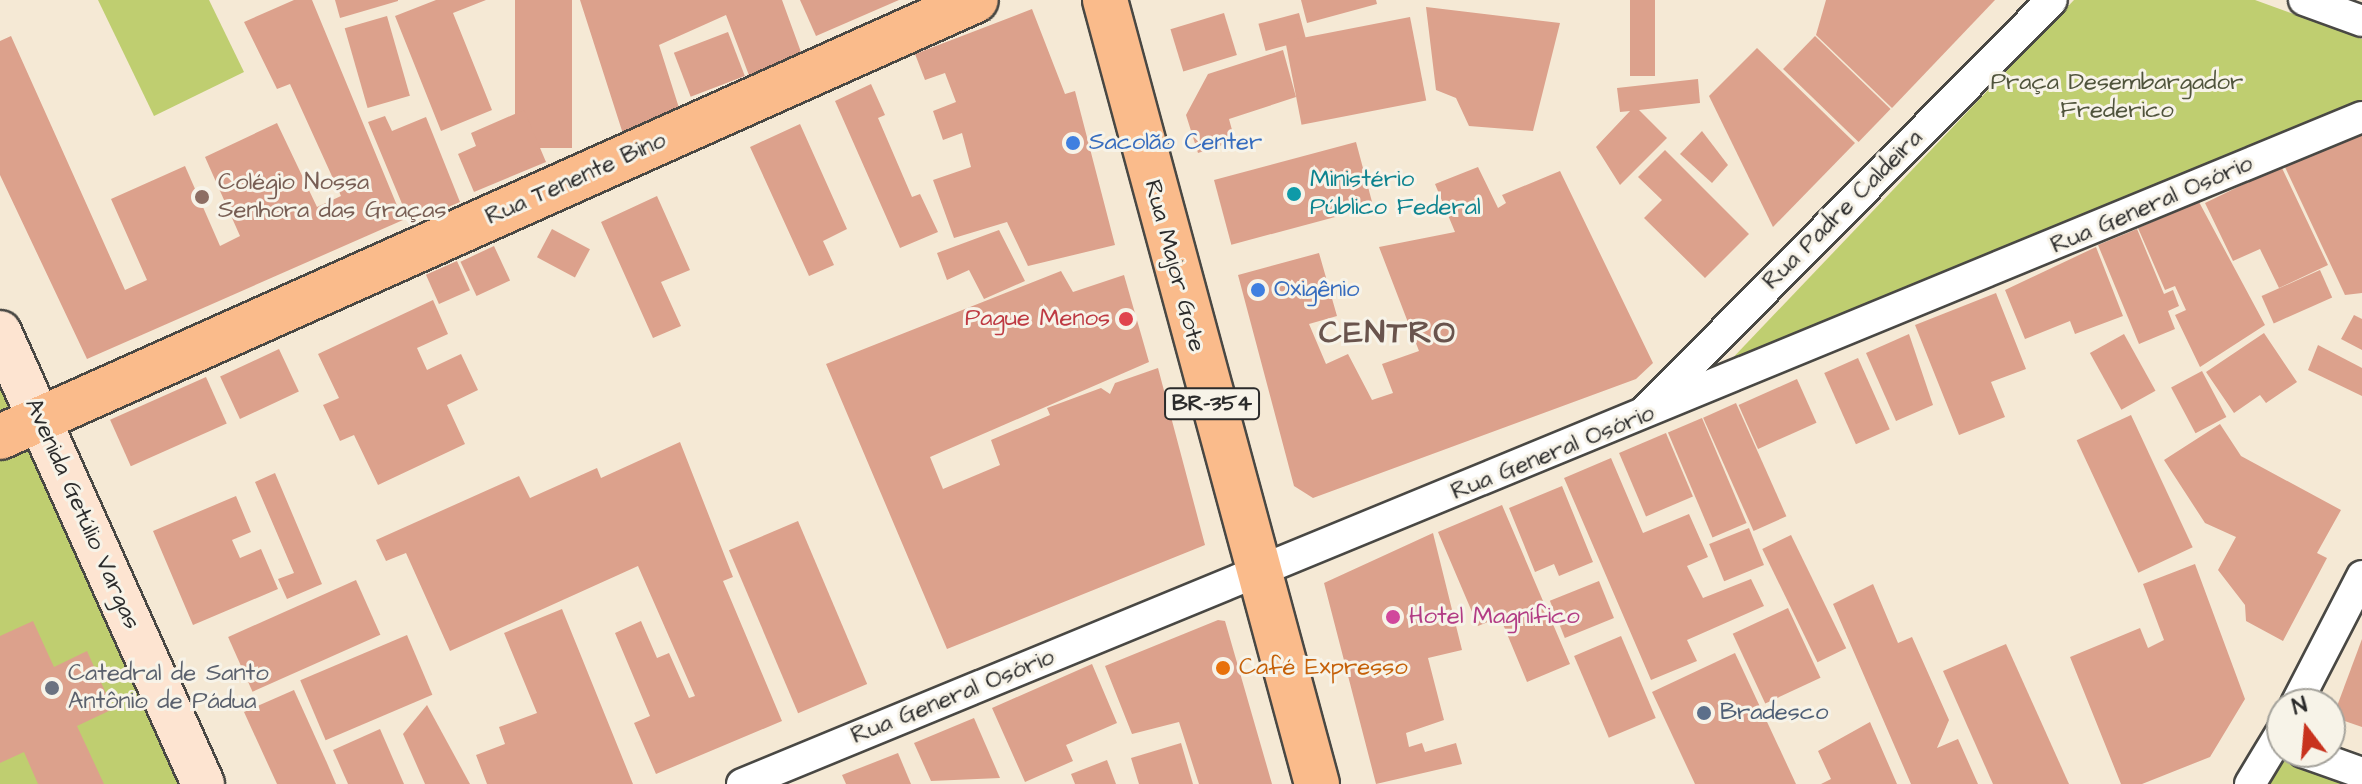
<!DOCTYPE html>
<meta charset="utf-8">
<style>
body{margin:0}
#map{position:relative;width:2362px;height:784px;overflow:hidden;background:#f5e9d5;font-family:"Architects Daughter",sans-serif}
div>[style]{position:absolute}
.green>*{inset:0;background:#bfce70}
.building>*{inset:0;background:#dca18c;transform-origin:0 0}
.roads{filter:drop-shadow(2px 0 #494844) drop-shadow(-2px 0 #494844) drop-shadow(0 2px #494844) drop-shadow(0 -2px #494844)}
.street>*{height:30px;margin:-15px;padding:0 15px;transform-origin:15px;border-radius:15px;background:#fff}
.secondary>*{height:42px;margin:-21px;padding:0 21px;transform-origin:21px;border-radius:21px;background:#fde4d1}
.primary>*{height:44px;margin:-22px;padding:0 22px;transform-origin:22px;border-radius:22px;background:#fabb8b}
.dots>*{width:22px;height:22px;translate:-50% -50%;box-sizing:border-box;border:4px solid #f7f3e8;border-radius:50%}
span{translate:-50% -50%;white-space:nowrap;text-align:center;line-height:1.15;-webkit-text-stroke:6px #f7f3e8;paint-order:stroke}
.shield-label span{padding:2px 6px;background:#f7f3e8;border:2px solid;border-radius:6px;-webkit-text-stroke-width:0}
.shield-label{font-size:22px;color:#2b2b2b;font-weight:700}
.park-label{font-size:24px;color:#50543c}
.shop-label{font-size:24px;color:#366cbe}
.left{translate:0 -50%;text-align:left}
.street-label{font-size:24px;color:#2b2b2b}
.culture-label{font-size:24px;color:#0d838f}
.education-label{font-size:24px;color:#785e54}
.health-label{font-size:24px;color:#be3a42}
.right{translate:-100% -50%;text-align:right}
.hotel-label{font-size:24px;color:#b23c85}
.food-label{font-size:24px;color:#c56008}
.worship-label{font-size:24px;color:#5b616d}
.service-label{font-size:24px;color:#4e5e75}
.district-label{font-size:32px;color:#69544d;font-weight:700;letter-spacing:2px}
.north{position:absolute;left:2266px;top:688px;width:80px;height:80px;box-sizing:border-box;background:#f7f3e8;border:2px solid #a5a39c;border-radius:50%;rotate:344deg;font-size:22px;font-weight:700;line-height:32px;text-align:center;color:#2b2b2b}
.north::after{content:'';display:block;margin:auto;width:28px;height:36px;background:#c8321e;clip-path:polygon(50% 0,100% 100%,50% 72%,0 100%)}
</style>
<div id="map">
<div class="green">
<div style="clip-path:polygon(98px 0,209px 0,244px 72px,154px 116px)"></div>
<div style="clip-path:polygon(2074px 0,2255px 0,2362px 39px,2362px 101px,1726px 365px)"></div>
<div style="clip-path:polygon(0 332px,203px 784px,0 784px)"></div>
<div style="clip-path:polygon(2281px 758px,2357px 784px,2265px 784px)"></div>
</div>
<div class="building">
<div style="clip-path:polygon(294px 0,312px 0,403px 220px,87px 359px,0 175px,0 41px,11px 36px,125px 290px,147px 280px,111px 199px,185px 166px,220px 246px,240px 236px,205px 157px,277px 123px,317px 207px,341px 196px,290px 84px,277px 89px,244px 22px)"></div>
<div style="clip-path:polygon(335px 0,398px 0,398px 1px,340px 18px)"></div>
<div style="clip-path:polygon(436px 0,486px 0,453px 13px,492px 110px,441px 131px,395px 16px)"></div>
<div style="left:515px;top:0;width:57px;height:148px"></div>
<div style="clip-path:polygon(580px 0,782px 0,801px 52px,750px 78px,726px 15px,659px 45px,680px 111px,624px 137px)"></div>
<div style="clip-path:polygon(800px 0,899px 0,816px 36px)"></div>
<div style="clip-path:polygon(1301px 0,1376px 0,1377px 4px,1307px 23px)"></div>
<div style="left:1630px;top:0;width:25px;height:76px"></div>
<div style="clip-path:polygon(1826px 0,1995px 0,1892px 108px,1816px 35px)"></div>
<div style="clip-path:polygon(1426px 7px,1560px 23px,1533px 131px,1469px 126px,1456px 98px,1436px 90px)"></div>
<div style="clip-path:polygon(1032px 9px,1065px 94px,1075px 91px,1115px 245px,1028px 266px,1007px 222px,954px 238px,933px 180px,971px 167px,962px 133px,943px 140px,933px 111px,956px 102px,945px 73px,925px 80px,915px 54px)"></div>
<div style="left:1224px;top:13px;width:44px;height:56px;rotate:73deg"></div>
<div style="left:1299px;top:13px;width:28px;height:42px;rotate:75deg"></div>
<div style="left:387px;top:16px;width:83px;height:44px;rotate:74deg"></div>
<div style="left:1410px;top:17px;width:85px;height:127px;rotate:79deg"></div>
<div style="left:728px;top:32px;width:47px;height:58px;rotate:69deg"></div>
<div style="left:1815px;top:36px;width:105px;height:46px;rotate:44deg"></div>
<div style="clip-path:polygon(1757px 48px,1855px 143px,1773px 227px,1709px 96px)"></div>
<div style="clip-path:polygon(1283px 50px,1296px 97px,1229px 119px,1235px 141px,1198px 153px,1186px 115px,1208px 74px)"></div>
<div style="clip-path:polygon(1698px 79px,1700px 103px,1639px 110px,1667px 138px,1620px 185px,1596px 147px,1630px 111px,1620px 112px,1617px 88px)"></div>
<div style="clip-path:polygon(871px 84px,885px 115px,878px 118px,912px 197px,920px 194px,938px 232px,900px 248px,835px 101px)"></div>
<div style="clip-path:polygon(524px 110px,546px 162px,474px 192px,458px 154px,476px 146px,471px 133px)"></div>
<div style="clip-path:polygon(385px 116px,392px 131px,426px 117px,460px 202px,410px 223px,368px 122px)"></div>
<div style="clip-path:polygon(800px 124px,847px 229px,823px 241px,834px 265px,809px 276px,750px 147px)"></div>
<div style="clip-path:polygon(2362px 129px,2362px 293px,2345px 295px,2284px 165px)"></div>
<div style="clip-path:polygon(1702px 131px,1728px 165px,1712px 183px,1680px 154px)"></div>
<div style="left:1356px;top:142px;width:67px;height:147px;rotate:75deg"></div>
<div style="clip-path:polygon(1665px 150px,1749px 234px,1705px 278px,1644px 218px,1662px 200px,1638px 177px)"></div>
<div style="clip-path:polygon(2281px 166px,2328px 265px,2279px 288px,2260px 249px,2233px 261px,2205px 203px)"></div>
<div style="clip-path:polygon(1478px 167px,1498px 208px,1506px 203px,1502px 195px,1560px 171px,1653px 363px,1636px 379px,1313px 498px,1294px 486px,1238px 275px,1319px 253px,1337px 316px,1309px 324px,1326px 364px,1348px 354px,1372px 400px,1393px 393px,1382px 364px,1419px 351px,1379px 247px,1455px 232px,1435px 184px)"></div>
<div style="clip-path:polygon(657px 196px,690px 270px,661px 282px,681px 326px,653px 338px,601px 222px)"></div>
<div style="clip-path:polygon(2199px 202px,2265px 325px,2200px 367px,2175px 315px,2186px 310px,2175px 286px,2165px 290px,2138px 228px)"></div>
<div style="left:552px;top:229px;width:43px;height:32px;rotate:28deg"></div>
<div style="clip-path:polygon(2137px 229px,2164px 294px,2173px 290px,2179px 306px,2168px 311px,2175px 329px,2139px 344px,2098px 245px)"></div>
<div style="clip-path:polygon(999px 230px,1025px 281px,984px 299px,969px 270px,947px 280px,937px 253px)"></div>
<div style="left:494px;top:246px;width:38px;height:37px;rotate:65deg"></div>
<div style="clip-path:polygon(2096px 247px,2123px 316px,2075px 334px,2070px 321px,2025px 339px,2005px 290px)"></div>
<div style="left:457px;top:261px;width:32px;height:34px;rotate:66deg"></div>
<div style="left:2320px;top:270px;width:30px;height:64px;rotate:66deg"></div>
<div style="clip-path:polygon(1061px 271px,1073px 292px,1124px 275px,1149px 362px,930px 457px,943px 489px,1000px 465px,991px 440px,1050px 415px,1047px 408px,1101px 388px,1110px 394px,1115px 383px,1158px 368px,1205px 545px,947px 649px,826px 364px)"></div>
<div style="clip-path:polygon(1996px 293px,2026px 369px,1991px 382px,2005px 417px,1959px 435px,1915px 325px)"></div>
<div style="clip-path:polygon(433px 300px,448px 334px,417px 348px,427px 370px,461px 354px,478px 390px,447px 405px,465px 444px,378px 485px,354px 435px,340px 441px,323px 405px,339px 398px,318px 354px)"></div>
<div style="clip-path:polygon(2354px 315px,2362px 319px,2362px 350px,2341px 339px)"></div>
<div style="clip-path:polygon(2264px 333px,2297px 382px,2266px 403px,2260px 395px,2234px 413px,2206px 372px)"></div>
<div style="clip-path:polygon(1909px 334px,1933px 405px,1896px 421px,1866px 353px)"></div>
<div style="left:2124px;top:334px;width:65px;height:39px;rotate:61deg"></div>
<div style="clip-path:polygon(2318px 345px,2362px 368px,2362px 396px,2308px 370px)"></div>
<div style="left:279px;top:349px;width:47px;height:65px;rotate:65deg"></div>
<div style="left:1858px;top:358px;width:78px;height:37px;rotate:66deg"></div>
<div style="left:2202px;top:371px;width:52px;height:35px;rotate:62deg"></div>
<div style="left:206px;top:377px;width:51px;height:105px;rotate:66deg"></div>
<div style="left:1797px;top:379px;width:48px;height:64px;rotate:66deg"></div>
<div style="left:1736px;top:403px;width:124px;height:36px;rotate:66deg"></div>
<div style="left:2131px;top:415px;width:146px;height:60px;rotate:65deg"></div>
<div style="left:1702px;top:418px;width:114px;height:37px;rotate:67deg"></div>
<div style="clip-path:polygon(2220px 424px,2241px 456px,2341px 510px,2317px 553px,2327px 558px,2283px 641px,2246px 621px,2245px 605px,2218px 570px,2236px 537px,2205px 523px,2164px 460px)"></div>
<div style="left:1666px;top:433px;width:69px;height:51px;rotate:67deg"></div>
<div style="clip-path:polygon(680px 442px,733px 577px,723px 581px,782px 721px,656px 774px,634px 723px,650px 716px,615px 633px,641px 621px,657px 658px,669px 653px,689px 698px,695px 696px,638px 566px,450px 651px,406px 553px,386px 561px,376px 540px,519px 476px,530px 498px,597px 468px,601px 478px)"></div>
<div style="clip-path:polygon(1611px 458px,1643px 533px,1689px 514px,1708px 557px,1687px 566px,1703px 598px,1751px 579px,1764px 606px,1687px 640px,1697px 661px,1651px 680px,1564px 478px)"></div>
<div style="clip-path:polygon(275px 473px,322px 584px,287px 599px,278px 579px,294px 573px,255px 482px)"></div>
<div style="clip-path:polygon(1562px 486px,1593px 562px,1559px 576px,1554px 564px,1535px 572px,1509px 508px)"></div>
<div style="clip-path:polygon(236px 496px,251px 532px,232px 540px,240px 558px,261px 549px,278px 589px,193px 625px,153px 531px)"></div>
<div style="clip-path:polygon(1502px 505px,1570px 664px,1527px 682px,1500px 617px,1478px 626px,1438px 532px)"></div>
<div style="left:798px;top:521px;width:177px;height:75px;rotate:67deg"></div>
<div style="left:1749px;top:528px;width:40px;height:43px;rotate:68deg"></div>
<div style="clip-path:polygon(1433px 533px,1462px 650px,1428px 658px,1444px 720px,1406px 733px,1409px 747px,1422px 743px,1425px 752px,1456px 743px,1462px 764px,1376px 784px,1324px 583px)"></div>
<div style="left:1791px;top:535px;width:126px;height:32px;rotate:64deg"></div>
<div style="clip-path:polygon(2195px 564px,2245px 699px,2210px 757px,2142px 784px,2121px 784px,2070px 657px,2140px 628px,2148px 648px,2164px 640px,2143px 584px)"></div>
<div style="left:356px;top:580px;width:60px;height:140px;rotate:66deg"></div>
<div style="left:1599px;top:581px;width:40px;height:53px;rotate:68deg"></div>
<div style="clip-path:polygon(1873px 584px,1898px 643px,1912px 637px,1949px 720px,1937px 748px,1958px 739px,1978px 784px,1911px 784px,1833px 604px)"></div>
<div style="left:1788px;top:608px;width:77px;height:61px;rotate:65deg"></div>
<div style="clip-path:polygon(562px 609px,633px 784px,487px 784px,476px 755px,505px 744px,499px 727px,537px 713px,504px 633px)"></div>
<div style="clip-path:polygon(1218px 620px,1225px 621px,1272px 784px,1199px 784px,1179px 722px,1132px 734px,1105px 666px)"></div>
<div style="clip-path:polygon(33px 621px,54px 667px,87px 651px,113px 709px,77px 726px,104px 784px,38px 784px,24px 752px,0 763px,0 636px)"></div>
<div style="left:407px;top:635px;width:65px;height:116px;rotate:67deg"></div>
<div style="left:1621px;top:636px;width:89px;height:51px;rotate:67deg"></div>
<div style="clip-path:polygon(2362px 639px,2362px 727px,2333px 717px)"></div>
<div style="clip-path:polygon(2006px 644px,2069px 784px,1993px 784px,1943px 671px)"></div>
<div style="clip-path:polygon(1735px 653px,1796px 784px,1695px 784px,1652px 692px)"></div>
<div style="clip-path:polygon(1092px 664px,1117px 723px,1066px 745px,1073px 761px,1025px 782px,992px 708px)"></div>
<div style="clip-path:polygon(294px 690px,327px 763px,336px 784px,277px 784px,244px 712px)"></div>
<div style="clip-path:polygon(427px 705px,470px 784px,425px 784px,403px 734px)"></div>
<div style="clip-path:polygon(974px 718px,1000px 778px,931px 781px,914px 743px)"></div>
<div style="clip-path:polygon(1870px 722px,1897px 784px,1821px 784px,1831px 779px,1818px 751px)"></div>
<div style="clip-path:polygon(380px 729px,404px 784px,348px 784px,333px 750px)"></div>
<div style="clip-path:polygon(1181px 743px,1193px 784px,1139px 784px,1131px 758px)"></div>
<div style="clip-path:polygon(898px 753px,911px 784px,846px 784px,842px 775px)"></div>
<div style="clip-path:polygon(1107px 760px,1116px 784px,1075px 784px,1071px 774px)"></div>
</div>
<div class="roads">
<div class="street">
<div style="left:2304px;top:0;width:62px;rotate:19.9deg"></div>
<div style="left:1645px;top:411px;width:578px;rotate:-45.28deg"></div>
<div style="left:2296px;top:704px;width:144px;rotate:-62.7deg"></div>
<div style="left:2303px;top:752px;width:63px;rotate:19.6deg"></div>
<div style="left:742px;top:784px;width:1752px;rotate:-22.38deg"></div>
<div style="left:2250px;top:784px;width:62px;rotate:-58.9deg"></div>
</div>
<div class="secondary">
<div style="left:0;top:332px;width:495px;rotate:65.8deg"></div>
</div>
<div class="primary">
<div style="left:1105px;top:0;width:812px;rotate:74.87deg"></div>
<div style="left:0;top:437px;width:1069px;rotate:-24.12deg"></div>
</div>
</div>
<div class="dots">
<div style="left:1073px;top:143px;background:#3f7fe0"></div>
<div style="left:1294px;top:194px;background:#0f9aa8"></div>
<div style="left:202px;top:197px;background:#8d6e63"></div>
<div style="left:1258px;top:290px;background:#3f7fe0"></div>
<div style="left:1126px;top:319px;background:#e0444e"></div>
<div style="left:1393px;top:617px;background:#d1479c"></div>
<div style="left:1223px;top:668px;background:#e8710a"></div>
<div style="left:52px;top:688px;background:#6b7280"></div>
<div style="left:1704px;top:713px;background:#5c6f8a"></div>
</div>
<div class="shield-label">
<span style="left:1212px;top:404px">BR-354</span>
</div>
<div class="park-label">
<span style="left:2117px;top:97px">Praça Desembargador<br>Frederico</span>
</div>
<div class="shop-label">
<span class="left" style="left:1089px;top:143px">Sacolão Center</span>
<span class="left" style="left:1274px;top:290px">Oxigênio</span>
</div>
<div class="street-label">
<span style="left:576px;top:179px;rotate:-24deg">Rua Tenente Bino</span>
<span style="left:2152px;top:205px;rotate:-23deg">Rua General Osório</span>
<span style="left:1843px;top:210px;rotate:-45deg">Rua Padre Caldeira</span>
<span style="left:1174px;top:266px;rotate:75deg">Rua Major Gote</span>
<span style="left:1553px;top:453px;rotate:-22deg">Rua General Osório</span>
<span style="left:82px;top:514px;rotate:66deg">Avenida Getúlio Vargas</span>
<span style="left:953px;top:697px;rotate:-22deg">Rua General Osório</span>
</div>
<div class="culture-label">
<span class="left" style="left:1310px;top:194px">Ministério<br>Público Federal</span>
</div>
<div class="education-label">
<span class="left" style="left:218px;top:197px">Colégio Nossa<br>Senhora das Graças</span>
</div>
<div class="health-label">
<span class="right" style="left:1110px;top:319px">Pague Menos</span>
</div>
<div class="hotel-label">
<span class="left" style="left:1409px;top:617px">Hotel Magnífico</span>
</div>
<div class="food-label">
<span class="left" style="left:1239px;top:668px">Café Expresso</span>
</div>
<div class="worship-label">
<span class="left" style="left:68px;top:688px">Catedral de Santo<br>Antônio de Pádua</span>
</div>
<div class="service-label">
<span class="left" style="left:1720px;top:713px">Bradesco</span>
</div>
<div class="district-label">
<span style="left:1388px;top:333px">CENTRO</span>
</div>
<div class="north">N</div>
</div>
